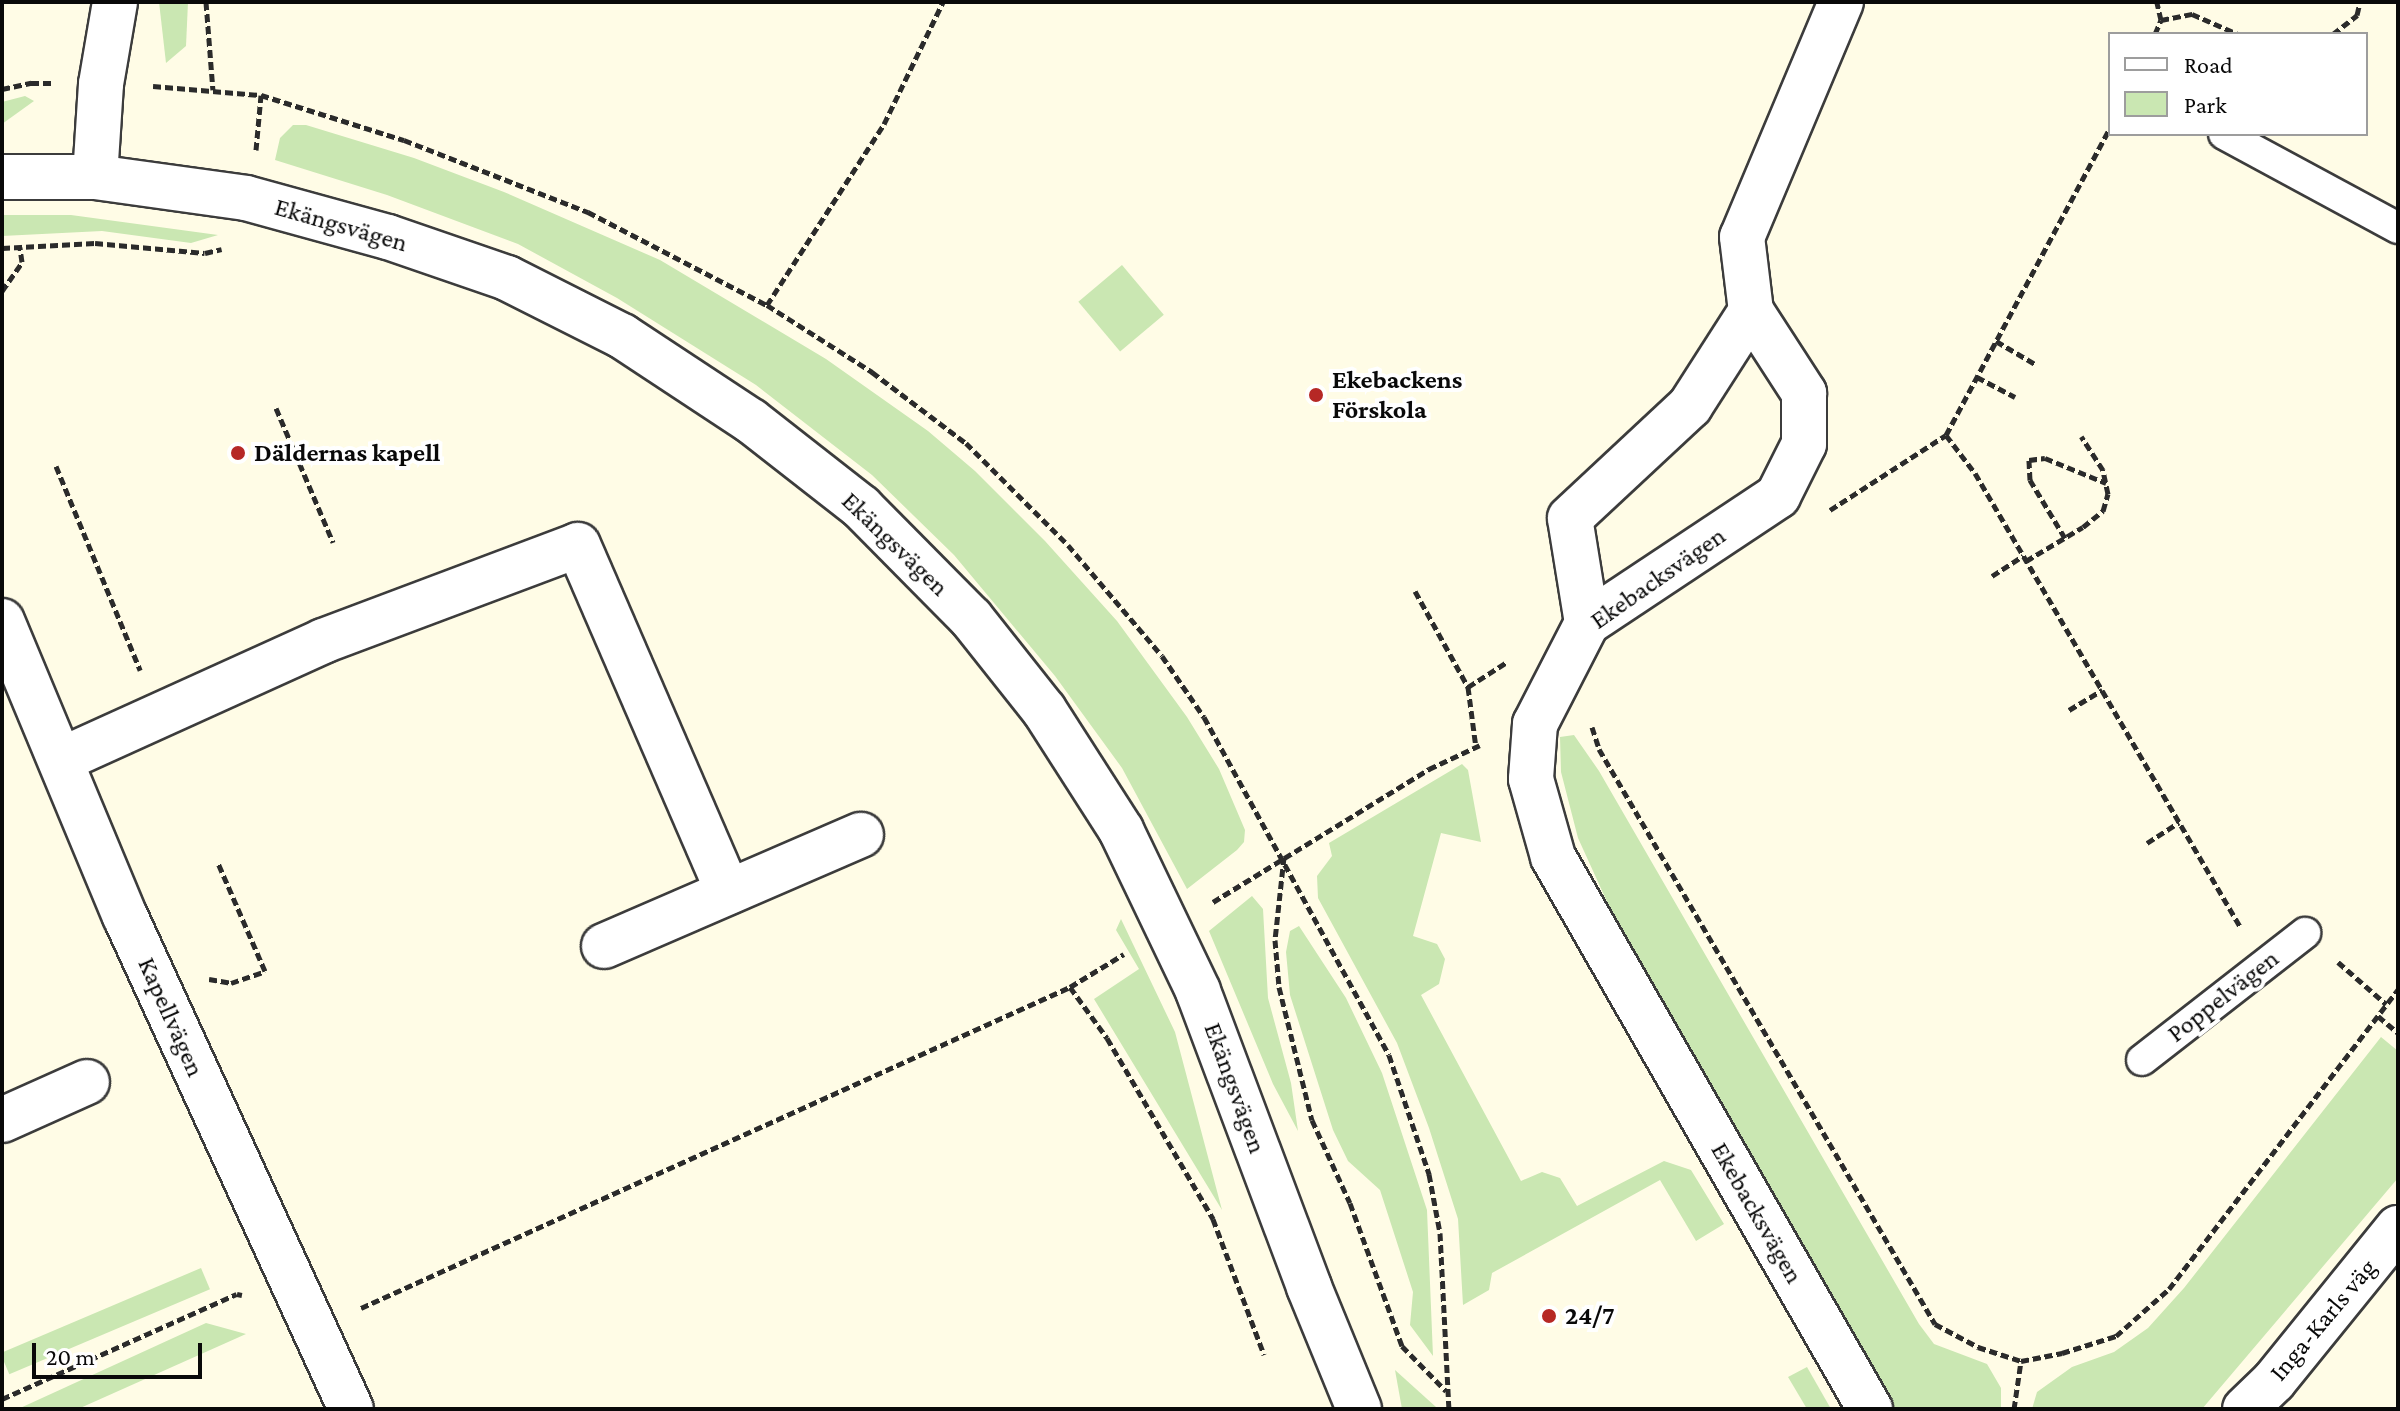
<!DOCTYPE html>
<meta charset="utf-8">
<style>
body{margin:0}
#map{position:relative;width:2400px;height:1411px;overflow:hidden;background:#fffce6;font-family:"Crimson Pro",serif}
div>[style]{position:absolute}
.green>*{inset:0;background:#cae7b2;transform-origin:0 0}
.path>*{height:5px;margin-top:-2.5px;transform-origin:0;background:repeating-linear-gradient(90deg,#2b2b2b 0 8px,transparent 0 12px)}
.roads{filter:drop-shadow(2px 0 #3c3c3c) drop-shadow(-2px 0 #3c3c3c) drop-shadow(0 2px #3c3c3c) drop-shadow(0 -2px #3c3c3c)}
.service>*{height:30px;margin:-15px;padding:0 15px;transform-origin:15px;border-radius:15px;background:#fff}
.minor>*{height:44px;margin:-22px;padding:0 22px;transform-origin:22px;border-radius:22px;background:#fff}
.tertiary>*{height:44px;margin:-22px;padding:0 22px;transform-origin:22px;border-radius:22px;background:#fff}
.dots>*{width:22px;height:22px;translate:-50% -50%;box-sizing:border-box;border:4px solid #fff;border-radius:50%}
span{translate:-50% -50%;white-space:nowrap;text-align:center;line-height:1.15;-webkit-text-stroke:8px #fff;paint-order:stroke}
.street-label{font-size:26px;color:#090909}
.poi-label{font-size:26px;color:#090909;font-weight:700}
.left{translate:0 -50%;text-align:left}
.frame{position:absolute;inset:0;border:4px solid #090909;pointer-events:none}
.legend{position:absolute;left:2108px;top:32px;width:260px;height:104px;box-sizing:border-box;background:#fff;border:2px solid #9d9d9d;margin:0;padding:10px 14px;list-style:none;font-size:24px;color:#090909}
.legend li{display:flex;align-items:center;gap:16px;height:40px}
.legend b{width:40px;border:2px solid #9d9d9d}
.scale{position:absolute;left:32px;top:1343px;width:170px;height:36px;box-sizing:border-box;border:4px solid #090909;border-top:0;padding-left:10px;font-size:24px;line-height:28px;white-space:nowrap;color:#090909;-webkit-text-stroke:6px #fff;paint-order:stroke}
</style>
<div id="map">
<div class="green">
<div style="clip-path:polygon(159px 2px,188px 2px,186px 46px,166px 63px)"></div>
<div style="clip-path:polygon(25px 96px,34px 101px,2px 124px,2px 102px)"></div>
<div style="clip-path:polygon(306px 125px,414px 158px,504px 192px,660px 260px,826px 359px,928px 431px,975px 471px,1045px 541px,1117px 621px,1187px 717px,1219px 769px,1245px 830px,1244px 842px,1237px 850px,1187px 889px,1122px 768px,1055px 676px,954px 555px,872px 475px,756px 385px,617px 298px,518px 244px,387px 195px,275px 160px,280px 138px,293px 125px)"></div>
<div style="clip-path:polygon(2px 215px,71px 215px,218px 235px,191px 243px,102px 231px,2px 236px)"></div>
<div style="left:1122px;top:265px;width:65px;height:57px;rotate:50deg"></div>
<div style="clip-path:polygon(1574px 735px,1599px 771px,1919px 1324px,1934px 1344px,1987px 1364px,2001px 1388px,2001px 1409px,1895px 1409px,1614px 917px,1578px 838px,1561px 772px,1560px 737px)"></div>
<div style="clip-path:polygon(1462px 764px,1468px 770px,1481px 842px,1441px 833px,1413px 936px,1437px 944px,1445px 959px,1439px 984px,1421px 995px,1521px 1181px,1542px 1172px,1560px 1178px,1577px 1206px,1664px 1161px,1691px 1170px,1724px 1224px,1696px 1241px,1660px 1180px,1492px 1273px,1489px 1290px,1463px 1305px,1458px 1219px,1429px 1128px,1397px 1043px,1318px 898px,1317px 876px,1332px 856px,1329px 843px)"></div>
<div style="clip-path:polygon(1252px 896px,1263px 909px,1268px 998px,1291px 1083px,1298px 1131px,1273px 1084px,1209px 931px)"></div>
<div style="clip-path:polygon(1121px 919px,1175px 1032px,1222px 1210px,1094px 999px,1139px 969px,1116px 930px)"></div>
<div style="clip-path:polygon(1299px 926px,1346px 998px,1382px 1073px,1427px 1210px,1433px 1356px,1410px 1325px,1413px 1292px,1380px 1190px,1348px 1161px,1333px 1130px,1290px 995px,1286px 952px,1290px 931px)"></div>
<div style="clip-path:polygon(2381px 1037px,2398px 1051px,2398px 1178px,2202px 1409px,2032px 1409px,2037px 1392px,2072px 1367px,2114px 1352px,2148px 1328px,2184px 1288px)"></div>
<div style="left:201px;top:1268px;width:23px;height:218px;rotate:67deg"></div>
<div style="clip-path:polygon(206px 1323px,246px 1334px,78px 1409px,18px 1409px)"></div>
<div style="clip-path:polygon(1807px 1367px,1831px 1409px,1807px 1409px,1788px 1377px)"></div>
<div style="clip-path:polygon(1395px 1370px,1436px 1407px,1436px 1409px,1402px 1409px)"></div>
</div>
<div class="path">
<div style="left:206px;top:2px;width:88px;rotate:85.5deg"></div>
<div style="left:2161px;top:20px;width:32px;rotate:-11deg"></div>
<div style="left:2192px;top:14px;width:50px;rotate:23.5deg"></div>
<div style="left:2155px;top:34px;width:15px;rotate:-67deg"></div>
<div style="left:2161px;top:20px;width:18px;rotate:-103deg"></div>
<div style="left:2333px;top:34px;width:31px;rotate:-38deg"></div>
<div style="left:2357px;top:15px;width:13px;rotate:-77deg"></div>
<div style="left:153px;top:86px;width:108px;rotate:4.8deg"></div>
<div style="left:261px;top:95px;width:150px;rotate:17.5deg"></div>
<div style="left:404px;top:140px;width:198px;rotate:21.4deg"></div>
<div style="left:588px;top:212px;width:202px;rotate:27.5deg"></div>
<div style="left:767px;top:305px;width:125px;rotate:32.5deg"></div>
<div style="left:872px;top:372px;width:118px;rotate:37.1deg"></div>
<div style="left:966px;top:443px;width:144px;rotate:45deg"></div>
<div style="left:1068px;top:545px;width:145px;rotate:49.7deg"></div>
<div style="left:1162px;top:656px;width:74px;rotate:55.5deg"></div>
<div style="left:1204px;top:717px;width:385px;rotate:61.3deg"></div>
<div style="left:1389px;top:1055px;width:126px;rotate:71.4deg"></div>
<div style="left:1429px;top:1174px;width:60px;rotate:79.4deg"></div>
<div style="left:1440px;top:1233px;width:176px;rotate:87.1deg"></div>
<div style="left:2px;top:89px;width:30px;rotate:-12deg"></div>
<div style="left:31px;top:83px;width:20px"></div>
<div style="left:256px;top:150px;width:55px;rotate:-84.8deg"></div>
<div style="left:2px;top:248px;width:93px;rotate:-3.1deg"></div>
<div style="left:95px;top:243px;width:110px;rotate:5.2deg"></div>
<div style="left:205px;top:253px;width:17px;rotate:-13deg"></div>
<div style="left:2px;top:291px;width:35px;rotate:-55deg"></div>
<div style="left:22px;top:262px;width:15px;rotate:-98deg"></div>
<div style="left:767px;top:305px;width:216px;rotate:-57.1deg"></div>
<div style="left:884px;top:124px;width:136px;rotate:-64.2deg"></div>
<div style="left:1996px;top:341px;width:45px;rotate:30.5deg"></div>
<div style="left:1977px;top:377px;width:43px;rotate:27.8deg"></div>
<div style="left:276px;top:408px;width:146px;rotate:67deg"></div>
<div style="left:1946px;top:435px;width:48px;rotate:52.7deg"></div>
<div style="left:1975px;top:473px;width:527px;rotate:59.69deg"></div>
<div style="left:56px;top:466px;width:221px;rotate:67.6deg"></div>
<div style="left:1830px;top:510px;width:138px;rotate:-32.9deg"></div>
<div style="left:1946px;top:435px;width:348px;rotate:-61.9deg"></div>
<div style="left:2065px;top:538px;width:68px;rotate:-121.1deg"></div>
<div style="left:2030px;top:480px;width:20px;rotate:-93deg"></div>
<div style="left:2029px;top:460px;width:16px;rotate:-7deg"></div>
<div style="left:2045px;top:458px;width:66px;rotate:22.3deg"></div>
<div style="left:2026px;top:561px;width:66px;rotate:-30.8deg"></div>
<div style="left:2083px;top:527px;width:26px;rotate:-39deg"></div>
<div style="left:2103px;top:511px;width:18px;rotate:-74deg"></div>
<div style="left:2108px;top:494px;width:25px;rotate:-102deg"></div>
<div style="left:2103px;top:470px;width:40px;rotate:-122.9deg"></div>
<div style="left:1992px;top:576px;width:37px;rotate:-33deg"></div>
<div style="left:1415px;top:591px;width:110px;rotate:61.1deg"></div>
<div style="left:1468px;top:687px;width:62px;rotate:82.5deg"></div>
<div style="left:1468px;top:687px;width:46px;rotate:-32.7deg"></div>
<div style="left:2069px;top:710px;width:39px;rotate:-31deg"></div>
<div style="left:1592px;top:727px;width:23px;rotate:72deg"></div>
<div style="left:1599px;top:749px;width:666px;rotate:59.7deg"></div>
<div style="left:1935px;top:1324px;width:49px;rotate:28.1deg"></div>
<div style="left:1978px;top:1347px;width:45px;rotate:18deg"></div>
<div style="left:2147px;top:843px;width:38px;rotate:-33deg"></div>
<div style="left:1284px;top:857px;width:83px;rotate:96.2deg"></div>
<div style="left:1275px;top:940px;width:47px;rotate:85.1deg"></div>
<div style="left:1279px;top:987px;width:137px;rotate:76.1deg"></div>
<div style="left:1312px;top:1120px;width:91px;rotate:65.4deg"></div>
<div style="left:1350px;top:1203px;width:152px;rotate:70deg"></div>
<div style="left:1402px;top:1346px;width:63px;rotate:45.6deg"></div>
<div style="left:1213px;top:902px;width:254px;rotate:-31.6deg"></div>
<div style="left:1429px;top:769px;width:56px;rotate:-25.2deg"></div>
<div style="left:2338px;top:962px;width:64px;rotate:41.2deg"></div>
<div style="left:209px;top:979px;width:22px;rotate:10deg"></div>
<div style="left:231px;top:983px;width:36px;rotate:-19deg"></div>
<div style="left:265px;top:971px;width:118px;rotate:-113.5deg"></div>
<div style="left:1070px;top:987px;width:63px;rotate:54deg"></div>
<div style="left:1107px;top:1038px;width:210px;rotate:59.6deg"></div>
<div style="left:1213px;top:1219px;width:145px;rotate:69.4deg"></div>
<div style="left:2378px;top:1016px;width:26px;rotate:40deg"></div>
<div style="left:361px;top:1308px;width:778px;rotate:-24.36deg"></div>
<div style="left:1070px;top:987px;width:63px;rotate:-31.4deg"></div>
<div style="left:2px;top:1399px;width:257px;rotate:-24.1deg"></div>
<div style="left:237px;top:1294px;width:5px;rotate:11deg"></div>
<div style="left:2014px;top:1409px;width:49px;rotate:-81.7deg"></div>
<div style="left:2021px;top:1361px;width:42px;rotate:-11deg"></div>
<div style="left:2062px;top:1353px;width:57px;rotate:-17.5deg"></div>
<div style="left:2116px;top:1336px;width:71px;rotate:-41.6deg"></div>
<div style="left:2169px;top:1289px;width:377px;rotate:-52.6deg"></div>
</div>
<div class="roads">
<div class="service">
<div style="left:2224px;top:134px;width:198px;rotate:28.4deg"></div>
<div style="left:2142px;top:1060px;width:207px;rotate:-37.9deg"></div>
</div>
<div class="minor">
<div style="left:1841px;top:2px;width:255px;rotate:112.8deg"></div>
<div style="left:1742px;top:237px;width:75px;rotate:83.1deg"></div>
<div style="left:1751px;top:311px;width:98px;rotate:57.1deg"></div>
<div style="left:1804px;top:393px;width:51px;rotate:90deg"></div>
<div style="left:1804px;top:444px;width:58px;rotate:116.6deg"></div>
<div style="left:1778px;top:496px;width:229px;rotate:146.4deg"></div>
<div style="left:1587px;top:623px;width:114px;rotate:117.2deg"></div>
<div style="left:1535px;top:724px;width:55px;rotate:94.2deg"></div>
<div style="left:1531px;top:779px;width:81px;rotate:74.2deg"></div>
<div style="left:1553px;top:857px;width:637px;rotate:60.13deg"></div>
<div style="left:95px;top:177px;width:93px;rotate:-86.3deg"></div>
<div style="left:101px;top:84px;width:83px;rotate:-80.3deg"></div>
<div style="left:2px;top:621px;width:320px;rotate:67.4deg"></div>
<div style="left:125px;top:916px;width:542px;rotate:65.37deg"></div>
<div style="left:1587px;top:623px;width:106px;rotate:-99.2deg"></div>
<div style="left:1570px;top:518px;width:164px;rotate:-43deg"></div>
<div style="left:1690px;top:406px;width:113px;rotate:-57.3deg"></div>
<div style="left:61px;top:760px;width:288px;rotate:-24.4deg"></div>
<div style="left:323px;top:641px;width:272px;rotate:-20.6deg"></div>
<div style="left:578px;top:545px;width:378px;rotate:66.6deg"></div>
<div style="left:604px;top:946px;width:280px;rotate:-23.4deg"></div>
<div style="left:2px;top:1120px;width:93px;rotate:-24.1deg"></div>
</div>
<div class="tertiary">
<div style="left:2px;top:177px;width:93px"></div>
<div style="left:95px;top:177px;width:152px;rotate:7.9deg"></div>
<div style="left:246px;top:198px;width:147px;rotate:15.4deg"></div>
<div style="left:388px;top:237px;width:126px;rotate:19deg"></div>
<div style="left:507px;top:278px;width:129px;rotate:26.8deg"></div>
<div style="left:622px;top:336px;width:154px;rotate:33.4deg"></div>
<div style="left:751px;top:421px;width:140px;rotate:38deg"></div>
<div style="left:861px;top:507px;width:156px;rotate:45.3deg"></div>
<div style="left:971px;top:618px;width:117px;rotate:51.6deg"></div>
<div style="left:1044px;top:710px;width:143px;rotate:57.3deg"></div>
<div style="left:1121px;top:830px;width:178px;rotate:64.4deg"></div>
<div style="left:1198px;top:991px;width:316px;rotate:69.4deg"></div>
<div style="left:1309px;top:1287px;width:132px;rotate:67.7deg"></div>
<div style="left:2245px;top:1409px;width:40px;rotate:-44deg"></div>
<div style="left:2274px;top:1381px;width:197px;rotate:-51deg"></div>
</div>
</div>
<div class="dots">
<div style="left:1316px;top:395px;background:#b62825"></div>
<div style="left:238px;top:453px;background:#b62825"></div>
<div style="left:1549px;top:1316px;background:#b62825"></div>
</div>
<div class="street-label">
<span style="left:341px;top:225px;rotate:16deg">Ekängsvägen</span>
<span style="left:895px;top:544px;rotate:44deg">Ekängsvägen</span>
<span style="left:1658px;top:578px;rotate:-35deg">Ekebacksvägen</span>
<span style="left:2223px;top:996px;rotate:-38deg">Poppelvägen</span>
<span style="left:171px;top:1017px;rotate:66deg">Kapellvägen</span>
<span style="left:1235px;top:1088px;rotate:70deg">Ekängsvägen</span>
<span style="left:1757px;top:1213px;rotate:60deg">Ekebacksvägen</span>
<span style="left:2323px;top:1320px;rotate:-50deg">Inga-Karls väg</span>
</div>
<div class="poi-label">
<span class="left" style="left:1332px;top:395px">Ekebackens<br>Förskola</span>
<span class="left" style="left:254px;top:453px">Däldernas kapell</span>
<span class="left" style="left:1565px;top:1316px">24/7</span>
</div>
<div class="frame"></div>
<ul class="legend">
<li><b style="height:10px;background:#fff"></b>Road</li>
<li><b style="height:22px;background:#cae7b2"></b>Park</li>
</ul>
<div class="scale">20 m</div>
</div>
